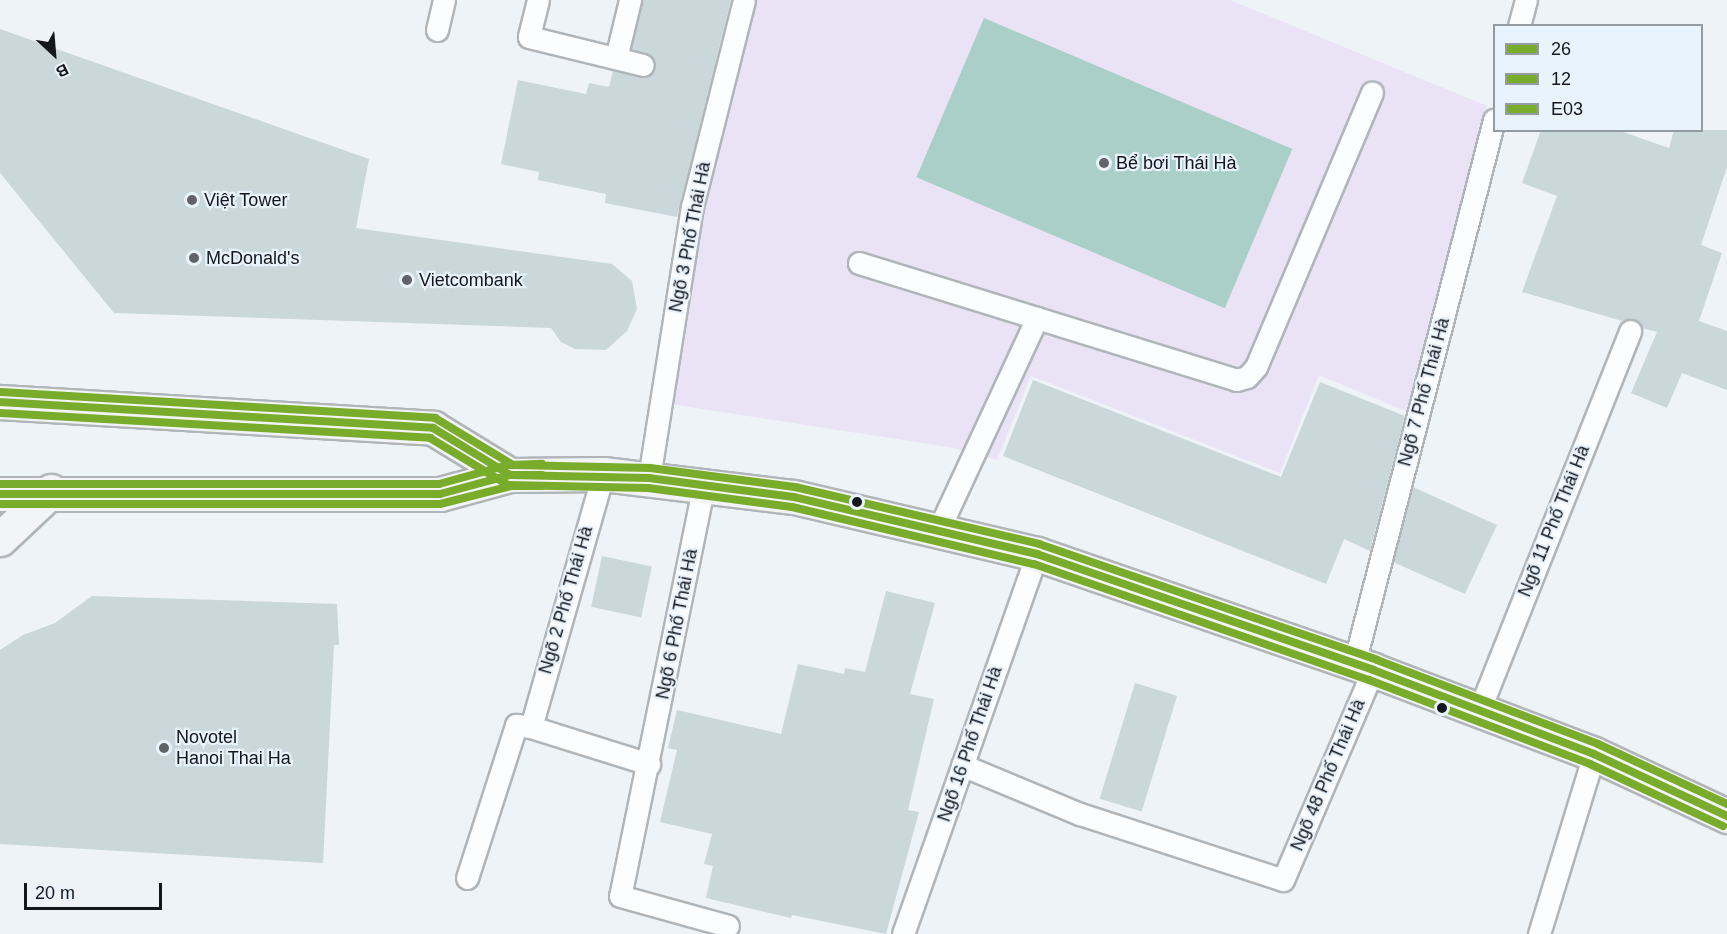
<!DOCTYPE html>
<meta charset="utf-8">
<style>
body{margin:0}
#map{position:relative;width:1727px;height:934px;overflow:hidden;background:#eef3f8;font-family:Arial,sans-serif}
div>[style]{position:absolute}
.green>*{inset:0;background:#eae3f6}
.water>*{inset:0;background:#a9cfc8;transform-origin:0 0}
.building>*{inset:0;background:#cad7db;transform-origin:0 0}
.roads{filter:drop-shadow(2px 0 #b0b5b9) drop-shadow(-2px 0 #b0b5b9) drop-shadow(0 2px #b0b5b9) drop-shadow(0 -2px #b0b5b9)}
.service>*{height:21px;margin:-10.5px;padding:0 10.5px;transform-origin:10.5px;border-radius:10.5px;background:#fcfdfe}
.primary>*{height:33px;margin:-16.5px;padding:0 16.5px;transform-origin:16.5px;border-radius:16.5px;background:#f3f4f8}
.bus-1>*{height:8px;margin:-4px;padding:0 4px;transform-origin:4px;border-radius:4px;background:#7aac2c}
.bus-2>*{height:8px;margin:-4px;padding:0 4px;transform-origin:4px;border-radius:4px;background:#7aac2c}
.bus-3>*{height:8px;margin:-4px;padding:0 4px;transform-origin:4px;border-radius:4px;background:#7aac2c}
.dots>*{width:16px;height:16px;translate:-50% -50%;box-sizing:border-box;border:3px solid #e9f3fd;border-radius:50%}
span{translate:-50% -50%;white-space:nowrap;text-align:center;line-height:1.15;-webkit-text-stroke:4.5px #e9f3fd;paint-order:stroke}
.poi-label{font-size:18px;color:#14171b}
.left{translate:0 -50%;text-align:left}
.street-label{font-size:18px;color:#14171b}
.legend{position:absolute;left:1493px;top:24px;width:210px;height:108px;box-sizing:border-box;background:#e9f3fd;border:2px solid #949ba3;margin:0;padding:8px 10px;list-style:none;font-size:18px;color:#14171b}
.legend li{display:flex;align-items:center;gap:12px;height:30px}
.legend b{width:30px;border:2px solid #949ba3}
.north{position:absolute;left:24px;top:24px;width:60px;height:60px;-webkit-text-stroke:4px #e9f3fd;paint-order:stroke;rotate:154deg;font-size:16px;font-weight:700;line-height:24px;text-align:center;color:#14171b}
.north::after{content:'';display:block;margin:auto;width:21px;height:27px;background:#14171b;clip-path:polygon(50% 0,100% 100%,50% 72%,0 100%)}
.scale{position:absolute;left:24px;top:883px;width:138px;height:27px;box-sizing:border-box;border:3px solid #14171b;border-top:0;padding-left:8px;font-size:18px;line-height:21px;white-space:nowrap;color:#14171b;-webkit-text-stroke:4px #e9f3fd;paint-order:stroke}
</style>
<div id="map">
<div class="green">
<div style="clip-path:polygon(753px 0,1230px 0,1487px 106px,1410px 413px,1319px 375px,1280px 473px,1031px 376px,997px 460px,949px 447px,670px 404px,699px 206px)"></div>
</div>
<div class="water">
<div style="left:984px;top:18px;width:335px;height:173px;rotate:23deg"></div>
</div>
<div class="building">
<div style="clip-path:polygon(642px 0,731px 0,677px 217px,605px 203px,606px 194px,538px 180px,539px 172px,501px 164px,518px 80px,586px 94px,589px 83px,609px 87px,613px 71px,641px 77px,653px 73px,655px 62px,652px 56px,631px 49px)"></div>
<div style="clip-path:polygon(0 29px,369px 159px,356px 228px,612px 264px,632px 281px,637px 309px,627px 331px,606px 350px,575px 349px,561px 342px,551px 328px,114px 313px,0 173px)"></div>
<div style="clip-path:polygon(1541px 130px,1617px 130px,1669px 148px,1674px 130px,1727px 130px,1727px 167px,1701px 245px,1722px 253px,1699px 321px,1727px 331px,1727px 390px,1682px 373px,1667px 408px,1631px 393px,1657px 332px,1642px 328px,1634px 319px,1622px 321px,1522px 292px,1557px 196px,1522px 183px)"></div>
<div style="clip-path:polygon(1033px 380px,1281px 477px,1320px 382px,1405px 416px,1370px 551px,1344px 539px,1326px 584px,1003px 456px)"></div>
<div style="clip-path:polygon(1413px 487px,1497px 525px,1465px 594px,1393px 562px)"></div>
<div style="left:602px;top:556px;width:51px;height:52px;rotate:12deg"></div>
<div style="clip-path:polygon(886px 591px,935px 603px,910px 694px,934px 699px,908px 810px,919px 812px,886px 934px,792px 915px,791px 918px,706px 898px,713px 866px,704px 864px,712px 834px,660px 822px,677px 750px,668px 748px,677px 710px,781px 734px,798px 664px,844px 674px,845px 668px,865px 672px)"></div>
<div style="clip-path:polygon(92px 596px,337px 604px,339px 645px,334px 645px,323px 863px,0 844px,0 650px,23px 635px,55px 623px)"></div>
<div style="left:1135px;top:683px;width:44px;height:121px;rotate:17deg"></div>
</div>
<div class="roads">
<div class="service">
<div style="left:538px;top:0;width:38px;rotate:104deg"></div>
<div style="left:529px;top:37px;width:117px;rotate:13.8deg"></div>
<div style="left:1519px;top:26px;width:27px;rotate:-75deg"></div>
<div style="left:437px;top:30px;width:31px;rotate:-77deg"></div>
<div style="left:616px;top:58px;width:60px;rotate:-76.4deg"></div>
<div style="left:859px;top:263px;width:395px;rotate:17.2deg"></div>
<div style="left:1236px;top:380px;width:11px;rotate:-15deg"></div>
<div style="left:1247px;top:377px;width:13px;rotate:-48deg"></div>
<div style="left:1256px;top:367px;width:298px;rotate:-67.1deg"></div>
<div style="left:649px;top:478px;width:274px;rotate:-81deg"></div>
<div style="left:692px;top:207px;width:213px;rotate:-75.9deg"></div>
<div style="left:704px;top:484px;width:420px;rotate:101.5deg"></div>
<div style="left:620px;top:896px;width:112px;rotate:15.5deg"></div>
<div style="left:938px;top:531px;width:235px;rotate:-65.1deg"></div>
<div style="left:1354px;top:664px;width:562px;rotate:-75.57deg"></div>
<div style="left:1479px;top:711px;width:409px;rotate:-68.3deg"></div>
<div style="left:531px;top:727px;width:124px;rotate:17.4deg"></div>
<div style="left:962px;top:765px;width:128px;rotate:22.6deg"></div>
<div style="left:1080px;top:814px;width:213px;rotate:18deg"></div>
<div style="left:1283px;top:880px;width:228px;rotate:-66.8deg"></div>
<div style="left:467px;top:878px;width:161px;rotate:-72.2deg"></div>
<div style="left:516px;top:725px;width:15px;rotate:8deg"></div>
<div style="left:531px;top:727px;width:263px;rotate:-74.1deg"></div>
<div style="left:903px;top:934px;width:403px;rotate:-70.6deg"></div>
<div style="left:1539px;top:934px;width:188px;rotate:-73deg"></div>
</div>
<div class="primary">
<div style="left:0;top:402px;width:434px;rotate:3.4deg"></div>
<div style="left:433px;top:428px;width:90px;rotate:31.4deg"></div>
<div style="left:0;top:494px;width:440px"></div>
<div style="left:440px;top:494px;width:73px;rotate:-15.2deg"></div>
<div style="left:510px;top:475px;width:93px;rotate:-0.6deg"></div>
<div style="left:603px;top:474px;width:192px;rotate:6.9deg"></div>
<div style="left:794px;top:497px;width:250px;rotate:13.2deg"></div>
<div style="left:1037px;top:554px;width:355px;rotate:19deg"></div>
<div style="left:1373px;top:670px;width:236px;rotate:20.8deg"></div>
<div style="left:1594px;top:754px;width:147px;rotate:25deg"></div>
<div style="left:0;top:539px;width:70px;rotate:-43.3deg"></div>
</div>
</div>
<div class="bus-1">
<div style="left:0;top:402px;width:434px;rotate:3.4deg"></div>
<div style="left:433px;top:428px;width:90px;rotate:31.4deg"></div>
<div style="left:510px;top:475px;width:139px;rotate:1.2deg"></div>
<div style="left:649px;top:478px;width:146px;rotate:7.5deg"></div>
<div style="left:794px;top:497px;width:250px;rotate:13.2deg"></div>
<div style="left:1037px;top:554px;width:355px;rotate:19deg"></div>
<div style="left:1373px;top:670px;width:236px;rotate:20.8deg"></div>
<div style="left:1594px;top:754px;width:147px;rotate:25deg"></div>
<div style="left:0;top:494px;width:440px"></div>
<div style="left:440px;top:494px;width:73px;rotate:-15.2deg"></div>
<div style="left:510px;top:475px;width:32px"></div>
</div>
<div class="bus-2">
<div style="left:0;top:413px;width:431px;rotate:3.3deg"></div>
<div style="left:430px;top:438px;width:91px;rotate:31.1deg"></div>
<div style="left:508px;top:485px;width:140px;rotate:1.2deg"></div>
<div style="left:648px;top:488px;width:145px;rotate:7.5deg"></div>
<div style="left:792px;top:507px;width:249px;rotate:13.3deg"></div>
<div style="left:1034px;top:564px;width:355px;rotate:19.1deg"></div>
<div style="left:1369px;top:680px;width:236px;rotate:20.8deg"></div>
<div style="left:1590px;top:764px;width:147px;rotate:25deg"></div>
<div style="left:0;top:504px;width:440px"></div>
<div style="left:440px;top:504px;width:73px;rotate:-14.2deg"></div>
<div style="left:511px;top:486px;width:31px"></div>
</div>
<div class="bus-3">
<div style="left:1px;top:392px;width:435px;rotate:3.4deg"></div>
<div style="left:435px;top:418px;width:91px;rotate:31.1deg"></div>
<div style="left:513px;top:465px;width:137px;rotate:1.3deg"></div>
<div style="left:650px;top:468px;width:146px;rotate:7.5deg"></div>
<div style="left:795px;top:487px;width:251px;rotate:13.1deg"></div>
<div style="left:1039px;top:544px;width:357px;rotate:18.9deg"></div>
<div style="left:1377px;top:660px;width:236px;rotate:20.8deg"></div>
<div style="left:1598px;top:744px;width:142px;rotate:24.9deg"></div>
<div style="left:0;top:484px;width:439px"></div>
<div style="left:439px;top:484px;width:72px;rotate:-15.4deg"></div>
<div style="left:508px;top:465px;width:34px;rotate:-2deg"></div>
</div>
<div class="dots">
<div style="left:1104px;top:163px;background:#606468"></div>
<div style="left:192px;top:200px;background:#606468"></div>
<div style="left:194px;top:258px;background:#606468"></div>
<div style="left:407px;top:280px;background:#606468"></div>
<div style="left:857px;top:502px;background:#14171b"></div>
<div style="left:1442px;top:708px;background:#14171b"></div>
<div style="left:164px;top:748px;background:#606468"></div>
</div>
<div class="poi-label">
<span class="left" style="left:1116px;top:163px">Bể bơi Thái Hà</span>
<span class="left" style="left:204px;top:200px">Việt Tower</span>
<span class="left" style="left:206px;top:258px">McDonald's</span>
<span class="left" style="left:419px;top:280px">Vietcombank</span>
<span class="left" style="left:176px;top:748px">Novotel<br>Hanoi Thai Ha</span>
</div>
<div class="street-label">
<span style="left:690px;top:237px;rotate:-79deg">Ngõ 3 Phố Thái Hà</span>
<span style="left:1424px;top:392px;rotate:-75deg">Ngõ 7 Phố Thái Hà</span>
<span style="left:1554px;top:521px;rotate:-68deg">Ngõ 11 Phố Thái Hà</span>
<span style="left:566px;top:600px;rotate:-74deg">Ngõ 2 Phố Thái Hà</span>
<span style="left:677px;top:624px;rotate:-79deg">Ngõ 6 Phố Thái Hà</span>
<span style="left:970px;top:744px;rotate:-71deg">Ngõ 16 Phố Thái Hà</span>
<span style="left:1328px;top:775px;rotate:-67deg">Ngõ 48 Phố Thái Hà</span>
</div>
<ul class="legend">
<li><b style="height:8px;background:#7aac2c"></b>26</li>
<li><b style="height:8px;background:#7aac2c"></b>12</li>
<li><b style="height:8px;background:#7aac2c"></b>E03</li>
</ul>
<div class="north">B</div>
<div class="scale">20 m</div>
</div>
